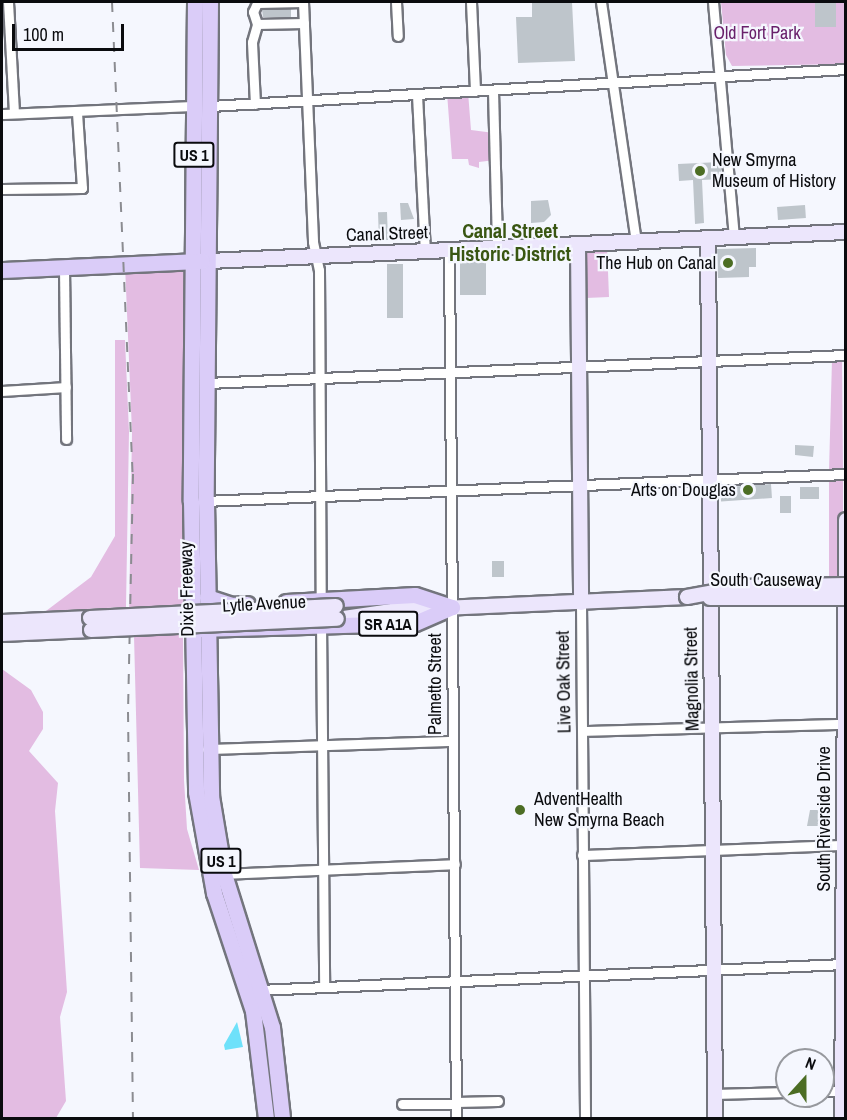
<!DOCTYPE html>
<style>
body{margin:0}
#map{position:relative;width:847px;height:1120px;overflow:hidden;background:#f5f7fe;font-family:"Archivo Narrow",sans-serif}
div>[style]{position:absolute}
.green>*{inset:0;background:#e3bce2;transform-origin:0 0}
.water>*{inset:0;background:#6ee1fa}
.building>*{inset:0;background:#bec5cb;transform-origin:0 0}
.roads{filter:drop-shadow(2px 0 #73757d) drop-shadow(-2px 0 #73757d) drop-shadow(0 2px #73757d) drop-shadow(0 -2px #73757d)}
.street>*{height:9px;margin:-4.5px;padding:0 4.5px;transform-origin:4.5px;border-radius:4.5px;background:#fff}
.secondary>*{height:14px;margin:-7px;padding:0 7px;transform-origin:7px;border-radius:7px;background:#ece6fc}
.primary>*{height:15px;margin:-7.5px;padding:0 7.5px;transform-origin:7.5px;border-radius:7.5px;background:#daccf8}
.rail>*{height:2px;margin-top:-1px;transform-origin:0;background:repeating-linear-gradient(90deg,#8b8c91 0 10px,transparent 0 20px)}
.bridges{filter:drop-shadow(2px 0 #73757d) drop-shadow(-2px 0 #73757d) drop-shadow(0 2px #73757d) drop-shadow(0 -2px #73757d)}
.secondary-bridge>*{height:14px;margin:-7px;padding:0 7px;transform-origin:7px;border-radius:7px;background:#ece6fc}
.dots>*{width:16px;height:16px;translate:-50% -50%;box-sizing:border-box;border:3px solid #f5f7fe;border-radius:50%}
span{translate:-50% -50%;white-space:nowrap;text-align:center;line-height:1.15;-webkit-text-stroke:4.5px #f5f7fe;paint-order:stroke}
.shield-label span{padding:2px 4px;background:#f5f7fe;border:2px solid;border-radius:4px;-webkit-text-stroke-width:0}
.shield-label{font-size:16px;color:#0a0b0e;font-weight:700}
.park-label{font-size:18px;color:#69206b}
.poi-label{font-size:18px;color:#0a0b0e}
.left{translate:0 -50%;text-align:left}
.right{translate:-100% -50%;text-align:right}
.street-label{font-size:18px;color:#0a0b0e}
.neighbourhood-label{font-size:20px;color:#395612;font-weight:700}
.frame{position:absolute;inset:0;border:3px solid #0a0b0e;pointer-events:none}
.north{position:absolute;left:775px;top:1048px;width:60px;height:60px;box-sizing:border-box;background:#f5f7fe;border:2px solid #97999e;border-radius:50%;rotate:21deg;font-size:16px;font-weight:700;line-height:24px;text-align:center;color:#0a0b0e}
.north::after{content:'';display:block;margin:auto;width:21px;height:27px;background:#4c6d24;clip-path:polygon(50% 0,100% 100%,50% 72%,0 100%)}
.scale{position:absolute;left:12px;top:24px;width:112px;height:27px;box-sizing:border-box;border:3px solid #0a0b0e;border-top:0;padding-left:8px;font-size:18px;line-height:21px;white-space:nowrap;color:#0a0b0e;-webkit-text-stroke:4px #f5f7fe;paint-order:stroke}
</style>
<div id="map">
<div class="green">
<div style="clip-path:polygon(721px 2px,845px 2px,845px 64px,732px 66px,726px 55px)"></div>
<div style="clip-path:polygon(468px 92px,471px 130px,494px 133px,495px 160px,479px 162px,479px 168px,469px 165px,468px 159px,452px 159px,447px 93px)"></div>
<div style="clip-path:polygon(607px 246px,609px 297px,586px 298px,586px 251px)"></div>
<div style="clip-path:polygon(194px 261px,193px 611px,129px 617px,132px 432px,125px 265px)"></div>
<div style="clip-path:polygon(115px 340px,125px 340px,129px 432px,126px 607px,46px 611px,91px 577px,115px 536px)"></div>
<div style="clip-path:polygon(842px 359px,843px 470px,829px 471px,832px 360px)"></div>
<div style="left:829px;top:479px;width:14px;height:98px"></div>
<div style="clip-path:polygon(183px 633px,184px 780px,187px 829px,199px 870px,140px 868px,134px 636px)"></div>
<div style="clip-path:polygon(2px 669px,31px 690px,43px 712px,43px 729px,29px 751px,58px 783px,55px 811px,67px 992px,60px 1017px,66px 1101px,56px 1118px,2px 1118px)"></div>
</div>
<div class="water">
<div style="clip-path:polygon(237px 1022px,243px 1047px,225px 1050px,224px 1045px)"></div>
</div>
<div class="building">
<div style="clip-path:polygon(532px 2px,572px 2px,575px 61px,518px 63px,516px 17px,532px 17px)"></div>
<div style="left:815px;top:2px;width:21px;height:25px"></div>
<div style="clip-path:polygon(291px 9px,291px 17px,263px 17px,262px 10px)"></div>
<div style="clip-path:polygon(720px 162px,722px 179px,702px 180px,704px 223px,695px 224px,693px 180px,679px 181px,678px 164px)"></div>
<div style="clip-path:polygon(548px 200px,551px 215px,544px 222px,531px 223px,531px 201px)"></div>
<div style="clip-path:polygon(400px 203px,408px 203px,414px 219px,401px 220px)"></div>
<div style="left:805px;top:205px;width:13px;height:28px;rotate:86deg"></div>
<div style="left:387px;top:212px;width:28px;height:9px;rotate:88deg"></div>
<div style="clip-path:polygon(756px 248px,756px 267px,749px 267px,749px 277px,718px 278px,717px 249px)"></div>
<div style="left:460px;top:260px;width:26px;height:35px"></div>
<div style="left:403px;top:264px;width:54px;height:16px;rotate:90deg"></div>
<div style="clip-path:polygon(795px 445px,814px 446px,813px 457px,795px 455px)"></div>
<div style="left:771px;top:484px;width:14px;height:51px;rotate:86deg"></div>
<div style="left:800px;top:487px;width:19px;height:12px"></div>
<div style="left:780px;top:496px;width:11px;height:17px"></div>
<div style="left:492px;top:561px;width:12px;height:16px"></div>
<div style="clip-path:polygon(810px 810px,826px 810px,826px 826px,807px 826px)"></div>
</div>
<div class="roads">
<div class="street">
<div style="left:8px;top:2px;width:111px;rotate:86.9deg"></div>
<div style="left:303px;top:2px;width:240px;rotate:87.6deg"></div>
<div style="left:313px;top:242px;width:29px;rotate:78deg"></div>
<div style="left:319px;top:270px;width:334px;rotate:89.7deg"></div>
<div style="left:396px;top:2px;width:34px;rotate:87deg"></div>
<div style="left:471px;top:2px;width:89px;rotate:87.4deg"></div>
<div style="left:601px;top:2px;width:243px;rotate:81.7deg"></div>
<div style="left:713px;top:2px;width:236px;rotate:84.9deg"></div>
<div style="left:257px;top:24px;width:13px;rotate:-108deg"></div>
<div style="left:253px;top:12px;width:10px;rotate:-66deg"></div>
<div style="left:257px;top:3px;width:46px;rotate:-1.2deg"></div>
<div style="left:493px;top:91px;width:157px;rotate:88.5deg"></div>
<div style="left:417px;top:95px;width:156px;rotate:87.1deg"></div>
<div style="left:255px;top:104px;width:62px;rotate:-92.8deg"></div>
<div style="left:252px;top:42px;width:19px;rotate:-74deg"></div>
<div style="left:257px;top:24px;width:47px;rotate:-1.2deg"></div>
<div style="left:210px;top:106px;width:637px;rotate:-3.33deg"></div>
<div style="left:2px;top:114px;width:192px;rotate:-2.4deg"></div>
<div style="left:2px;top:189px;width:80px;rotate:-0.7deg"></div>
<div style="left:82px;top:188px;width:76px;rotate:-93.8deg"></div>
<div style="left:449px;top:250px;width:868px;rotate:89.54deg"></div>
<div style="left:64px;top:268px;width:171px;rotate:89.3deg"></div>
<div style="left:207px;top:383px;width:640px;rotate:-2.51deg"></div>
<div style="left:2px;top:391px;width:64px;rotate:-3.6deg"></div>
<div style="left:204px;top:501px;width:643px;rotate:-2.41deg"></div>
<div style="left:581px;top:603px;width:515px;rotate:89.55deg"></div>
<div style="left:321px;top:621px;width:364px;rotate:89.5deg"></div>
<div style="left:583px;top:731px;width:258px;rotate:-1.6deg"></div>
<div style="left:207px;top:749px;width:244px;rotate:-1.9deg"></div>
<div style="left:582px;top:855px;width:260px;rotate:-2.2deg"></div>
<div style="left:220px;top:874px;width:235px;rotate:-2.4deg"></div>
<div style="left:258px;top:990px;width:586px;rotate:-2.54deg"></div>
<div style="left:823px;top:1091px;width:19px"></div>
<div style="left:714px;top:1094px;width:73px;rotate:-1.6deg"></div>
<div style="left:456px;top:1102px;width:42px;rotate:-1.4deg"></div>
<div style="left:402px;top:1104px;width:54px"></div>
</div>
<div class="secondary">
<div style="left:708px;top:239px;width:879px;rotate:89.54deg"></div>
<div style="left:578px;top:245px;width:358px;rotate:89.5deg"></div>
<div style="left:209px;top:261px;width:638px;rotate:-2.61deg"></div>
<div style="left:337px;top:619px;width:62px;rotate:-8.4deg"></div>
<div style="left:398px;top:610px;width:289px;rotate:-2.6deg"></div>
<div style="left:2px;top:622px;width:88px;rotate:-2.6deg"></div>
<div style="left:2px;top:634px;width:89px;rotate:-2.6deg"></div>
<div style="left:842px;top:1118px;width:598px;rotate:-89.62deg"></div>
</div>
<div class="primary">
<div style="left:195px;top:2px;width:499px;rotate:90.5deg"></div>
<div style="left:191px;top:501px;width:291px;rotate:89deg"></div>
<div style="left:196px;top:792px;width:103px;rotate:79.9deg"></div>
<div style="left:214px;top:893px;width:124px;rotate:71.7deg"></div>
<div style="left:253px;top:1011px;width:108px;rotate:83.1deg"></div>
<div style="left:210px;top:2px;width:499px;rotate:90.5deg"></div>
<div style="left:206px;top:501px;width:295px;rotate:89deg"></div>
<div style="left:211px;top:796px;width:79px;rotate:80.5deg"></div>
<div style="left:224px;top:874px;width:160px;rotate:72.6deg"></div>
<div style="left:272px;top:1027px;width:92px;rotate:83.7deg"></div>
<div style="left:2px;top:270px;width:200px;rotate:-2.6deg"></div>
<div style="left:207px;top:597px;width:25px;rotate:18deg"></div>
<div style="left:231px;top:605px;width:16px;rotate:-4deg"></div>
<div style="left:286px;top:602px;width:129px;rotate:-3.1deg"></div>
<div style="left:415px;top:595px;width:39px;rotate:18deg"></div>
<div style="left:198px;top:629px;width:217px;rotate:-1.6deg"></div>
<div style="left:415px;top:623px;width:40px;rotate:-23.4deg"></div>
</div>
</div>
<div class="rail">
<div style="left:112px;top:2px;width:472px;rotate:87.5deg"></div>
<div style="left:133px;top:474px;width:238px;rotate:91.2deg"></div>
<div style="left:128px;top:712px;width:406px;rotate:89.3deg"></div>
</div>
<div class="bridges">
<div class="secondary-bridge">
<div style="left:687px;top:597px;width:56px;rotate:-10.3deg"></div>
<div style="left:742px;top:587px;width:104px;rotate:-1.1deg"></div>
<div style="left:710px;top:598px;width:136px"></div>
<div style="left:90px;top:618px;width:246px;rotate:-2.8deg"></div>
<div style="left:91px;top:630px;width:246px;rotate:-2.6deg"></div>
</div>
</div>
<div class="dots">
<div style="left:700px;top:171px;background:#4c6d24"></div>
<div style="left:728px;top:263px;background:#4c6d24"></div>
<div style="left:748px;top:490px;background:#4c6d24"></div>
<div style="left:520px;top:810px;background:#4c6d24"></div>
</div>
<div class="shield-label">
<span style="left:194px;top:155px">US 1</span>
<span style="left:388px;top:624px">SR A1A</span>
<span style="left:221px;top:861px">US 1</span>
</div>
<div class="park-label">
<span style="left:757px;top:33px">Old Fort Park</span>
</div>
<div class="poi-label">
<span class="left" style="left:712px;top:171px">New Smyrna<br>Museum of History</span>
<span class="right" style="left:716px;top:263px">The Hub on Canal</span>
<span class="right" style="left:736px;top:490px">Arts on Douglas</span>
<span class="left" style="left:534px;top:810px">AdventHealth<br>New Smyrna Beach</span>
</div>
<div class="street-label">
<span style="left:387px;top:234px;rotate:-2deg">Canal Street</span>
<span style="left:766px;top:580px">South Causeway</span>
<span style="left:187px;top:589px;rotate:-91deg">Dixie Freeway</span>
<span style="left:264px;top:604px;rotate:-3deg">Lytle Avenue</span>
<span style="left:692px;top:679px;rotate:-91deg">Magnolia Street</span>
<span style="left:564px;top:682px;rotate:-91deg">Live Oak Street</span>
<span style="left:435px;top:684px;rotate:-90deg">Palmetto Street</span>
<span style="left:824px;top:819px;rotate:-90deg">South Riverside Drive</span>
</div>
<div class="neighbourhood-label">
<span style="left:510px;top:242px">Canal Street<br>Historic District</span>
</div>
<div class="frame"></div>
<div class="north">N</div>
<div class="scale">100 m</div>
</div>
